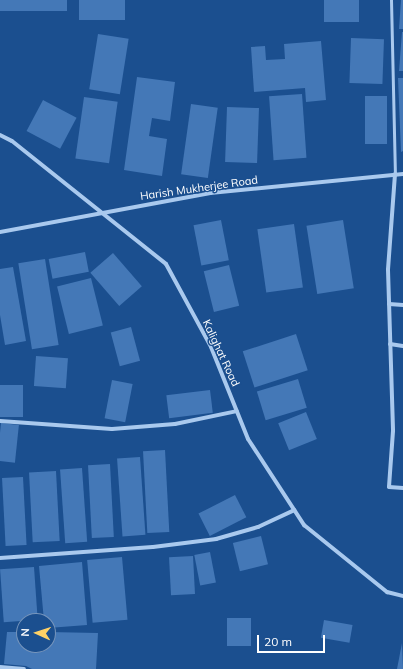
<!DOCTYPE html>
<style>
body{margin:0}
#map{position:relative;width:403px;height:669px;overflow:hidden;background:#1b4f8f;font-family:Mulish,sans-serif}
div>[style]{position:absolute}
.building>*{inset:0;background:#4478b7;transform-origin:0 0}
.lane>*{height:3px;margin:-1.5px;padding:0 1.5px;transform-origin:1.5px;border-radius:1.5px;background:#a9c9ee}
.street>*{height:4px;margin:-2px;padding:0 2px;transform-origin:2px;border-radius:2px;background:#a9c9ee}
span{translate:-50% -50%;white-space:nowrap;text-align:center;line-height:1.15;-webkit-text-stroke:3px #1b4f8f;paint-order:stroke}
.street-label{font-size:11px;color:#fff}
.north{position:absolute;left:16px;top:613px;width:40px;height:40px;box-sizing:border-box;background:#1b4f8f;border:1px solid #7695bc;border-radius:50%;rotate:273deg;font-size:11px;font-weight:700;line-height:16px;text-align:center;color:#fff}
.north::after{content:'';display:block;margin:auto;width:14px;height:18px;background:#ffd166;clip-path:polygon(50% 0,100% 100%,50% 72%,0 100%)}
.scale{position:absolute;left:257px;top:635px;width:68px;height:18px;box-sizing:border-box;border:2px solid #fff;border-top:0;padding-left:5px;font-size:12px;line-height:14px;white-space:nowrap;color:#fff;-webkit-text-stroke:3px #1b4f8f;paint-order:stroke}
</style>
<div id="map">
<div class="building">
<div style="left:0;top:0;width:67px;height:11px"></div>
<div style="left:79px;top:0;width:46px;height:20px"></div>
<div style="left:324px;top:0;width:35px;height:22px"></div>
<div style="clip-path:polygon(401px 0,403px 0,403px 29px,399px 29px)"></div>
<div style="clip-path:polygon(402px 32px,403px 32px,403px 71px,399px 71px)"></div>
<div style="left:98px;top:34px;width:31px;height:56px;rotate:9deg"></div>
<div style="left:351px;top:38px;width:33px;height:45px;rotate:2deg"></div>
<div style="clip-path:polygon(321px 41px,326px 100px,306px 102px,305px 88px,254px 92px,251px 47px,265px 46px,266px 60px,285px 59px,284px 44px)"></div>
<div style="clip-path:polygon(137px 77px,175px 82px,170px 121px,152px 118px,149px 136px,167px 139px,162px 176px,124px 170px)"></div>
<div style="clip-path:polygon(398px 78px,403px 78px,403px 151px,401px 152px)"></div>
<div style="left:302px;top:94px;width:64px;height:33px;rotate:86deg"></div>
<div style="left:365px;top:96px;width:22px;height:48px"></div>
<div style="left:84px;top:97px;width:34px;height:62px;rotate:8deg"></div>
<div style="left:43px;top:100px;width:38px;height:35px;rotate:28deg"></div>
<div style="left:191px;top:104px;width:27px;height:71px;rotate:8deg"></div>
<div style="left:227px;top:107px;width:32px;height:55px;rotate:2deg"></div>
<div style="left:221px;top:220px;width:41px;height:28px;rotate:79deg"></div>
<div style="left:343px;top:220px;width:69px;height:37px;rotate:81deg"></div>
<div style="left:294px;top:224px;width:64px;height:37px;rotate:82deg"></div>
<div style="left:85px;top:252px;width:20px;height:37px;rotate:79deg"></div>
<div style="left:113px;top:253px;width:44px;height:30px;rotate:49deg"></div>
<div style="left:45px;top:259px;width:87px;height:27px;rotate:81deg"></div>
<div style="left:229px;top:265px;width:42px;height:26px;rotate:76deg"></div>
<div style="clip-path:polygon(13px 267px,26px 341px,5px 345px,0 315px,0 269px)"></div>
<div style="left:91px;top:278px;width:49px;height:35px;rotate:76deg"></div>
<div style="left:131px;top:327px;width:35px;height:21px;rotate:75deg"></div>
<div style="left:296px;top:334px;width:38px;height:56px;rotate:72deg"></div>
<div style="left:36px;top:356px;width:32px;height:30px;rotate:4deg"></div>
<div style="left:298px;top:379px;width:30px;height:43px;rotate:73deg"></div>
<div style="left:112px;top:380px;width:21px;height:39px;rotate:11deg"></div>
<div style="left:0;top:385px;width:23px;height:32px"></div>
<div style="left:210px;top:390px;width:23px;height:44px;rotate:83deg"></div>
<div style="left:306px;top:412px;width:29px;height:30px;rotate:68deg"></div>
<div style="left:1px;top:423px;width:18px;height:38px;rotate:6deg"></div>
<div style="left:165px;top:450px;width:82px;height:22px;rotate:87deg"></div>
<div style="left:140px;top:457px;width:78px;height:23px;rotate:86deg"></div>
<div style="left:110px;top:464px;width:73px;height:22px;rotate:87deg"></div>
<div style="left:82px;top:468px;width:74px;height:22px;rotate:86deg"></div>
<div style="left:56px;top:471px;width:70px;height:27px;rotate:87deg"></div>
<div style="left:23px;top:477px;width:68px;height:21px;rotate:87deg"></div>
<div style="left:235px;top:495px;width:25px;height:41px;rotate:63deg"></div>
<div style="left:261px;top:536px;width:29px;height:29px;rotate:76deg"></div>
<div style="left:210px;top:552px;width:31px;height:16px;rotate:79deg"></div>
<div style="left:193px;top:556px;width:38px;height:24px;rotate:87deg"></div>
<div style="left:122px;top:557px;width:63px;height:35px;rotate:85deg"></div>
<div style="clip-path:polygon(82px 562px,87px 625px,48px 628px,48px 621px,44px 621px,39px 566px)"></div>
<div style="left:34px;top:567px;width:53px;height:34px;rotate:86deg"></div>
<div style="left:227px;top:618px;width:24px;height:28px"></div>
<div style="left:324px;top:620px;width:29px;height:18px;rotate:10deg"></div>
<div style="clip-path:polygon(7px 632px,24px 632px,24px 645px,48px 645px,48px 632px,98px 633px,96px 669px,32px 669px,26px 666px,4px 664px)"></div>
<div style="clip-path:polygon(402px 643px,403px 669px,397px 669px)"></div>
</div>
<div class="lane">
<div style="left:391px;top:0;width:174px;rotate:88.7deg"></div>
</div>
<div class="street">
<div style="left:0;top:135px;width:13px;rotate:27deg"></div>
<div style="left:12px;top:141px;width:197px;rotate:38.6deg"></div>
<div style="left:166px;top:264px;width:94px;rotate:61.5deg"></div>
<div style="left:211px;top:347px;width:99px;rotate:68.1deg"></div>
<div style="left:248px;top:439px;width:103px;rotate:56.9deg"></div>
<div style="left:304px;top:525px;width:107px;rotate:38.9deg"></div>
<div style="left:387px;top:592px;width:16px;rotate:14deg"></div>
<div style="left:395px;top:174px;width:96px;rotate:94.2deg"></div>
<div style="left:388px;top:270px;width:161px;rotate:88.2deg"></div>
<div style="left:393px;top:431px;width:56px;rotate:94.1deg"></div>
<div style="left:389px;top:487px;width:14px;rotate:4deg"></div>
<div style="left:0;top:232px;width:214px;rotate:-10.5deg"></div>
<div style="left:210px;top:193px;width:194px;rotate:-5.6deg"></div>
<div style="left:389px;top:304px;width:14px;rotate:4deg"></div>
<div style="left:390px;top:344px;width:13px;rotate:9deg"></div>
<div style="left:0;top:421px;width:112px;rotate:4.1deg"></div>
<div style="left:112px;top:429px;width:63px;rotate:-4.5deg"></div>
<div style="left:175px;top:424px;width:63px;rotate:-11.8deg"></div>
<div style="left:0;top:558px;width:153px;rotate:-4.1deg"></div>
<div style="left:153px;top:547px;width:64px;rotate:-7.2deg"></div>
<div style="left:216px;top:539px;width:44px;rotate:-15.9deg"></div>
<div style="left:258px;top:527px;width:40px;rotate:-25deg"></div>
<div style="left:0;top:667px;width:24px;rotate:5deg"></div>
</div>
<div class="street-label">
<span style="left:199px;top:188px;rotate:-8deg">Harish Mukherjee Road</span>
<span style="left:221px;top:353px;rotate:65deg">Kalighat Road</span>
</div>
<div class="north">N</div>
<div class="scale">20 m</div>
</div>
